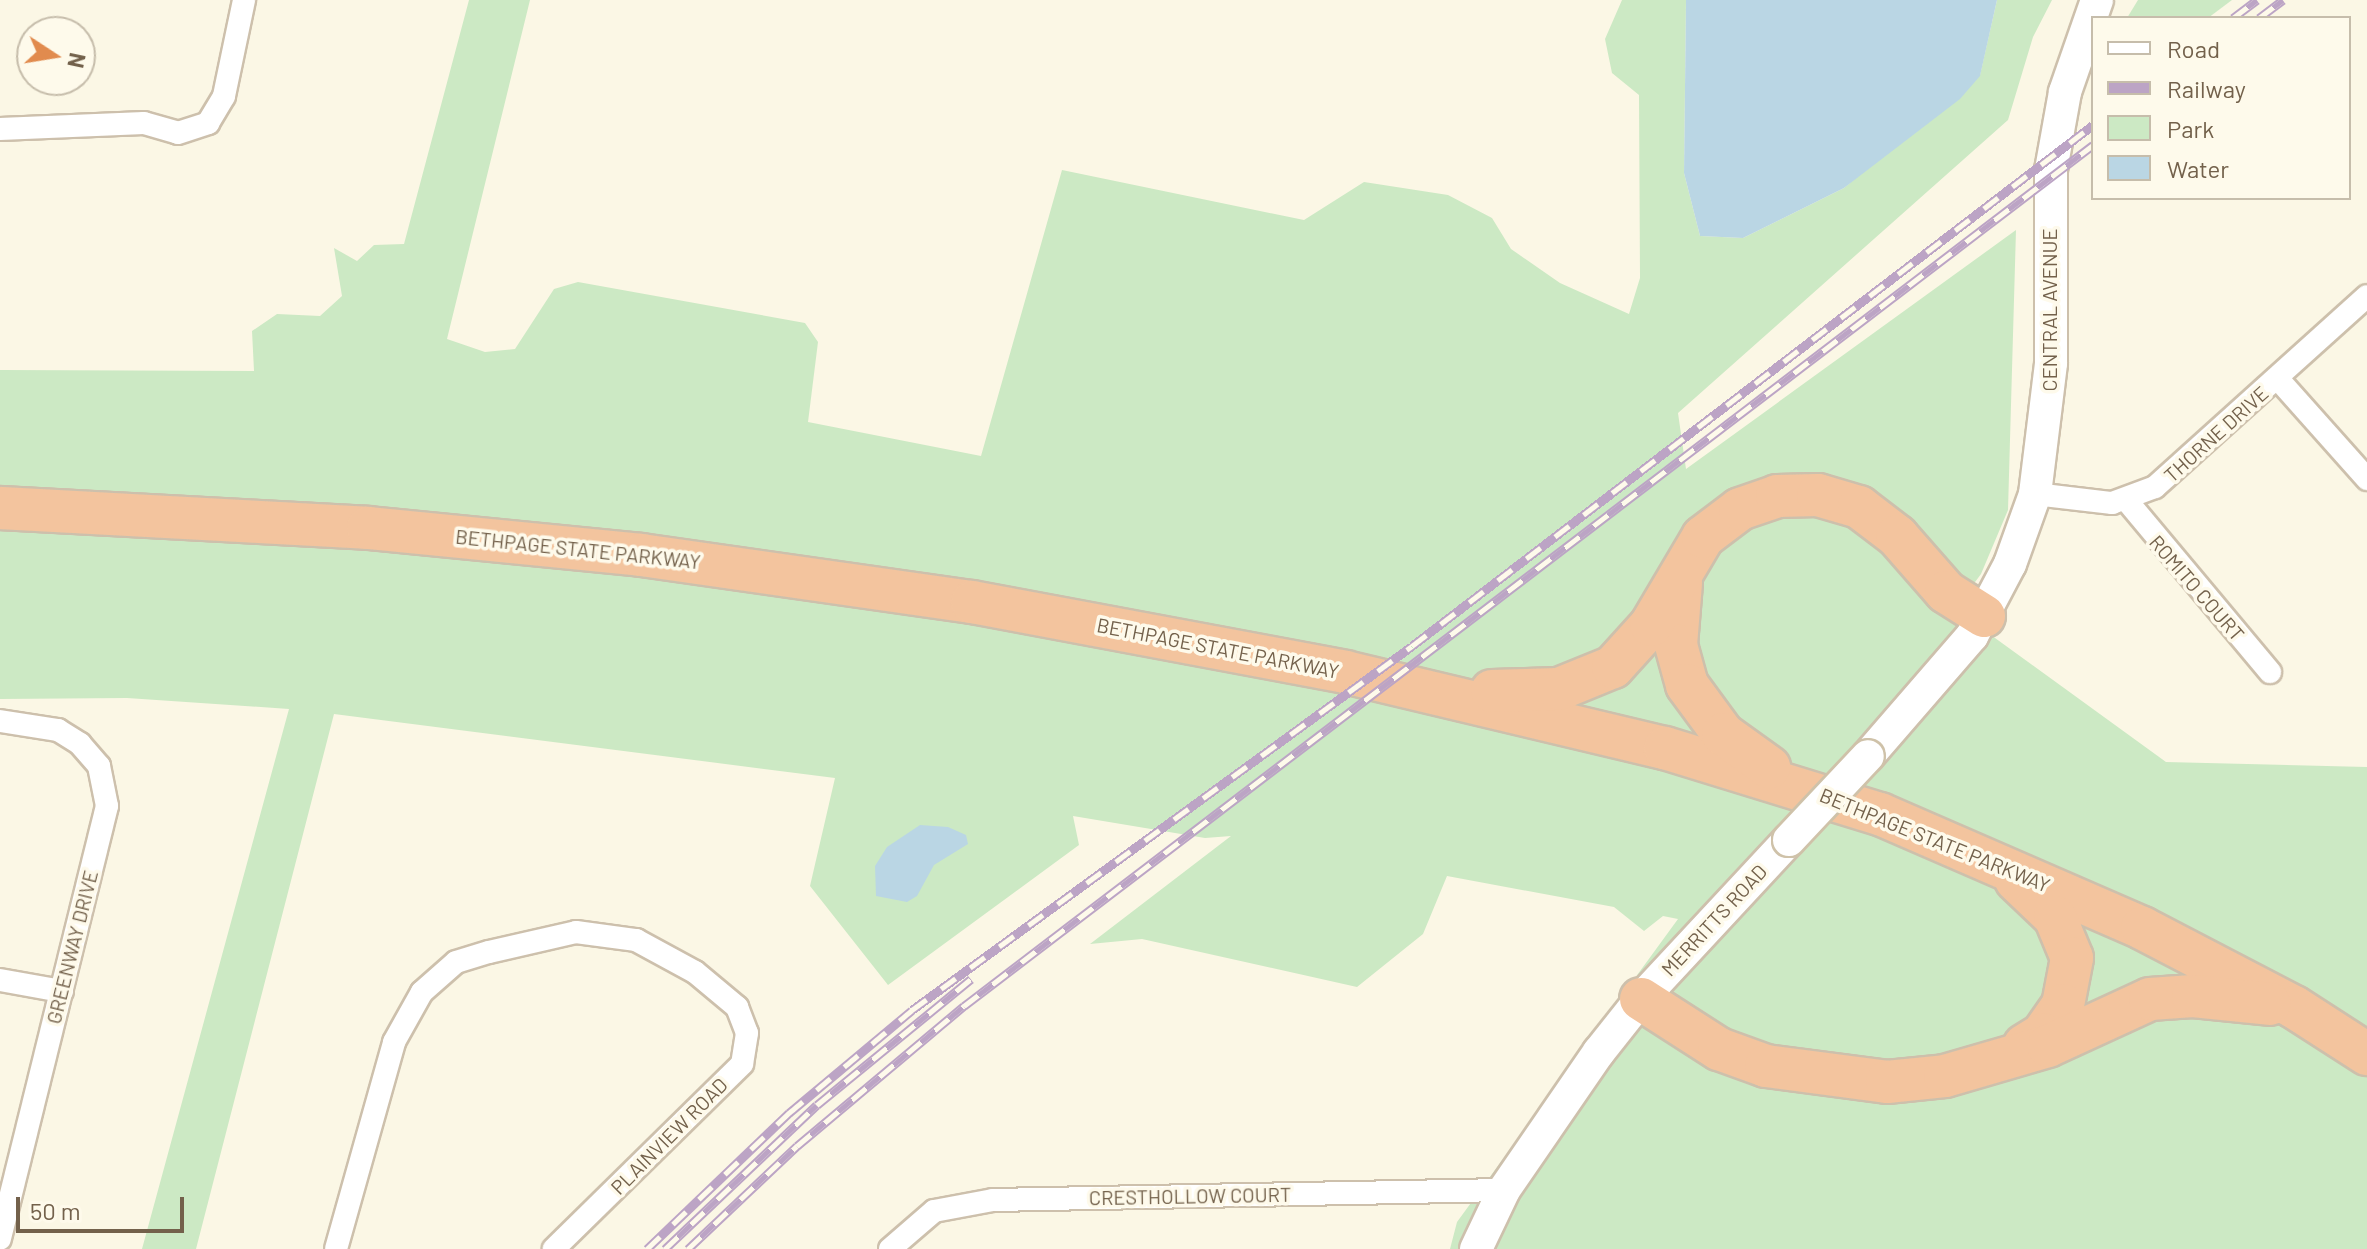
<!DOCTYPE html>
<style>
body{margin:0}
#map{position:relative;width:2367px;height:1249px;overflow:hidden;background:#fbf7e5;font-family:Barlow,sans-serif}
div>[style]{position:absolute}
.green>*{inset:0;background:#cce9c4}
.water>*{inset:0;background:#bad6e4}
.roads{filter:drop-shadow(2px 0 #cdc0ac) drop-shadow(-2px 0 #cdc0ac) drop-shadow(0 2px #cdc0ac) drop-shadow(0 -2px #cdc0ac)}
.street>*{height:22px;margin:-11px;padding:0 11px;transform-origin:11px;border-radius:11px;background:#fff}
.secondary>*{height:32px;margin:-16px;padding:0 16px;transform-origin:16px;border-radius:16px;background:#fff}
.highway>*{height:42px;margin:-21px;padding:0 21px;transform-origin:21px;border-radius:21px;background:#f3c49e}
.rail>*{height:9px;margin-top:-4.5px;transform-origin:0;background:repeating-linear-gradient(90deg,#fefaeb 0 18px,#bca4c5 0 36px);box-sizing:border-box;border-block:2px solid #bca4c5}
.bridges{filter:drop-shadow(2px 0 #cfc2a9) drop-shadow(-2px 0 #cfc2a9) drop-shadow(0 2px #cfc2a9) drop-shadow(0 -2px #cfc2a9)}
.secondary-bridge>*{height:32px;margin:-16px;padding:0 16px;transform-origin:16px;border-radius:16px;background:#fff}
span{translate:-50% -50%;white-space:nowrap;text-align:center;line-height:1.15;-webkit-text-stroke:7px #fefaeb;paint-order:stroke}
.street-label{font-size:20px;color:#73614b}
.legend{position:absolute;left:2091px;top:16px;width:260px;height:184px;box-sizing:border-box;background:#fefaeb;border:2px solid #c6bdab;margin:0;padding:10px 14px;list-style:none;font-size:24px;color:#73614b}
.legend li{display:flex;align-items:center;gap:16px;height:40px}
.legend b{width:40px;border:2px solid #c6bdab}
.north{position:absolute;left:16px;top:16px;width:80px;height:80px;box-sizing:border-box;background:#fefaeb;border:2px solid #c6bdab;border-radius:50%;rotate:102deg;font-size:22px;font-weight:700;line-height:32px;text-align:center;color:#73614b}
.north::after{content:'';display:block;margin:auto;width:28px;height:36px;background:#e18b4e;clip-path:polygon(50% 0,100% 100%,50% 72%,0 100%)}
.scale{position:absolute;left:16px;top:1197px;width:168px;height:36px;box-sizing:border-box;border:4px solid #73614b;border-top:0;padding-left:10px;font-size:24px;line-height:28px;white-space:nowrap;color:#73614b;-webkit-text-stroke:6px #fefaeb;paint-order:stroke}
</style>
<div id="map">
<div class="green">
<div style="clip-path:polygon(469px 0,530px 0,447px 339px,485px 352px,515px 349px,554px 289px,578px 282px,805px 323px,818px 342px,808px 422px,981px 456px,1062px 170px,1304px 220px,1364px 182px,1448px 195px,1492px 218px,1511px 249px,1560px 283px,1629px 314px,1640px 278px,1639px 95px,1612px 73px,1605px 39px,1622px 0,1686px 0,1684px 173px,1700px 236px,1743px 238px,1844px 188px,1980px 75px,1997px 0,2052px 0,2033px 37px,2008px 120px,1678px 413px,1686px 469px,2016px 230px,2008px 510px,1981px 574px,1955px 609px,2166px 762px,2367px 767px,2367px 1249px,1450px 1249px,1457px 1222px,1678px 919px,1663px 916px,1644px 931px,1614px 907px,1447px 876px,1423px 934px,1357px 987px,1142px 939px,1090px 944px,1231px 836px,1205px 838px,1073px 816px,1079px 845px,888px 985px,810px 886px,835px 778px,334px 714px,196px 1249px,142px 1249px,289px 709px,127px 698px,0 699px,0 370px,254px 371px,252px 331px,277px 314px,320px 316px,342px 296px,334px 248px,357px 261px,374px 245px,404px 244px)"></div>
<div style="clip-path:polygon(2138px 0,2232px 0,2208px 18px,2127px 18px)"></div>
</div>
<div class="water">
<div style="clip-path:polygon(1686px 0,1997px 0,1980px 76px,1960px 99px,1844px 188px,1743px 238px,1700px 236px,1684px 173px)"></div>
<div style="clip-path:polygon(920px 825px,948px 827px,966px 835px,968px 844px,934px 865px,917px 896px,907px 902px,876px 896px,875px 866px,887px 847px)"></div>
</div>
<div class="roads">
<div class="street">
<div style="left:0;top:129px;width:144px;rotate:-2.4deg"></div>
<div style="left:144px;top:123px;width:35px;rotate:16deg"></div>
<div style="left:178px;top:133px;width:32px;rotate:-18deg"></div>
<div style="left:208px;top:123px;width:31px;rotate:-59deg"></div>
<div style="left:224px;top:96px;width:98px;rotate:-78.2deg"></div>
<div style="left:2278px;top:379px;width:134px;rotate:48.3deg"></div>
<div style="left:2035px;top:494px;width:78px;rotate:6.7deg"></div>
<div style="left:2112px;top:503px;width:46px;rotate:-20.4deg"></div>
<div style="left:2155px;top:487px;width:285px;rotate:-42deg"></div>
<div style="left:2127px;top:501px;width:223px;rotate:50.1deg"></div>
<div style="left:0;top:721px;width:59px;rotate:8.8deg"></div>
<div style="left:58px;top:730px;width:26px;rotate:32deg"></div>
<div style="left:80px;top:744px;width:29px;rotate:49deg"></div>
<div style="left:99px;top:766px;width:41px;rotate:78.7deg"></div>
<div style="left:107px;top:806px;width:446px;rotate:103.9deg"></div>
<div style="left:0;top:980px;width:63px;rotate:10.1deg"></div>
<div style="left:336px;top:1249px;width:215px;rotate:-74.3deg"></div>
<div style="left:394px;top:1042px;width:57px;rotate:-60.8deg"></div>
<div style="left:422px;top:992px;width:45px;rotate:-41.4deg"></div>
<div style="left:456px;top:962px;width:34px;rotate:-17deg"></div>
<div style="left:489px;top:952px;width:89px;rotate:-12.9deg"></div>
<div style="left:576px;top:932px;width:61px;rotate:7.6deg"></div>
<div style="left:636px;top:940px;width:67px;rotate:28.5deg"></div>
<div style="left:695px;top:972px;width:55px;rotate:39.8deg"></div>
<div style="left:737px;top:1007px;width:28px;rotate:69deg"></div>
<div style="left:747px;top:1033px;width:31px;rotate:99deg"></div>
<div style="left:742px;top:1064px;width:264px;rotate:135.5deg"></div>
<div style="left:890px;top:1249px;width:58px;rotate:-40.8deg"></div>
<div style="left:934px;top:1211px;width:60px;rotate:-10.6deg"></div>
<div style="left:993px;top:1200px;width:511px;rotate:-1.12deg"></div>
</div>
<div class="secondary">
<div style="left:1868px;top:756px;width:159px;rotate:-49.1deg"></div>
<div style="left:1972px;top:636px;width:81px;rotate:-62.2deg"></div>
<div style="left:2010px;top:564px;width:74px;rotate:-70.3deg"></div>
<div style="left:2035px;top:494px;width:132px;rotate:-83deg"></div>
<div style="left:2051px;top:363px;width:193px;rotate:-90deg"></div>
<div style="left:2051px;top:170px;width:79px;rotate:-79.8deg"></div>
<div style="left:2065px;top:92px;width:97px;rotate:-70.8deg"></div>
<div style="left:1476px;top:1249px;width:65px;rotate:-64.6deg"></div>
<div style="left:1504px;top:1190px;width:168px;rotate:-55.5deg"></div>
<div style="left:1599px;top:1052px;width:68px;rotate:-51.6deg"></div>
<div style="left:1641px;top:999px;width:217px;rotate:-47.1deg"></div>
</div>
<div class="highway">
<div style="left:0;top:508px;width:369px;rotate:3.1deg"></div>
<div style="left:368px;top:528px;width:274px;rotate:5.6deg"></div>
<div style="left:641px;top:555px;width:334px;rotate:8.1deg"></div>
<div style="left:972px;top:602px;width:380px;rotate:10.6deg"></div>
<div style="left:1345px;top:672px;width:329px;rotate:13.4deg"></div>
<div style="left:1665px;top:748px;width:225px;rotate:17.1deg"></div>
<div style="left:1880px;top:814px;width:286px;rotate:23.5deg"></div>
<div style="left:2142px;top:928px;width:171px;rotate:27.5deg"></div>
<div style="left:2294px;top:1007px;width:87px;rotate:32.8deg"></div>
<div style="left:1681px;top:583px;width:62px;rotate:94.6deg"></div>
<div style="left:1676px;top:645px;width:41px;rotate:74.6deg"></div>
<div style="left:1687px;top:685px;width:61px;rotate:53.7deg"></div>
<div style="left:1723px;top:734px;width:57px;rotate:35.7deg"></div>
<div style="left:1492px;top:691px;width:67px;rotate:-1.7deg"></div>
<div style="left:1559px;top:689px;width:58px;rotate:-22.2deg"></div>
<div style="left:1613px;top:667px;width:57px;rotate:-47.9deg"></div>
<div style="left:1651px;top:625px;width:102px;rotate:-59.4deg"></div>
<div style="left:1703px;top:537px;width:46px;rotate:-37.1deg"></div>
<div style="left:1740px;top:509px;width:39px;rotate:-19deg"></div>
<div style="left:1777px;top:496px;width:41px;rotate:-1.4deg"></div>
<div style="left:1818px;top:495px;width:43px;rotate:16.3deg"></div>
<div style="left:1859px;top:507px;width:48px;rotate:37.3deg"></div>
<div style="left:1897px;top:536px;width:74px;rotate:48.8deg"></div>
<div style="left:1946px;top:592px;width:45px;rotate:32.3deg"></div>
<div style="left:2016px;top:880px;width:54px;rotate:43.5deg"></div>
<div style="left:2055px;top:917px;width:44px;rotate:67.5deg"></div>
<div style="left:2072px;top:958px;width:48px;rotate:100.8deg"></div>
<div style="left:2063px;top:1005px;width:35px;rotate:125deg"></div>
<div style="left:2043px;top:1034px;width:22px;rotate:148deg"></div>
<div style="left:1641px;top:999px;width:93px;rotate:32.7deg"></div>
<div style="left:1719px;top:1049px;width:50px;rotate:19.9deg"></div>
<div style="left:1766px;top:1066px;width:122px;rotate:7.5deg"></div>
<div style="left:1887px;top:1082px;width:58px;rotate:-5.9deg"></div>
<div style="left:1945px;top:1076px;width:107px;rotate:-16.2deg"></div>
<div style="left:2048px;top:1046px;width:112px;rotate:-24.7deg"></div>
<div style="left:2150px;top:999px;width:43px;rotate:-4deg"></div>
<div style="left:2193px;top:996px;width:77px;rotate:5.9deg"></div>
</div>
</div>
<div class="rail">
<div style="left:2233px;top:18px;width:30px;rotate:-37deg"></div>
<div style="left:2259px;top:18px;width:30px;rotate:-37deg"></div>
<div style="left:647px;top:1249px;width:197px;rotate:-43.8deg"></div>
<div style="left:789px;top:1113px;width:160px;rotate:-39.9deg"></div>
<div style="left:912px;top:1010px;width:618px;rotate:-36.05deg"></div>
<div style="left:1412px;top:646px;width:857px;rotate:-37.42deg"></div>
<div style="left:665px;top:1249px;width:209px;rotate:-43.5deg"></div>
<div style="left:817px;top:1105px;width:199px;rotate:-39.3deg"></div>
<div style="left:688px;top:1249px;width:150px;rotate:-43.4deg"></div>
<div style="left:797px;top:1146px;width:218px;rotate:-40deg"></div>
<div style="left:964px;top:1006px;width:1420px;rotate:-37.33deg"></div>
</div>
<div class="bridges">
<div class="secondary-bridge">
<div style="left:1789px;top:840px;width:115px;rotate:-46.8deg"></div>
</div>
</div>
<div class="street-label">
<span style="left:2049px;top:310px;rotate:-90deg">CENTRAL AVENUE</span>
<span style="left:2216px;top:434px;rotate:-42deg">THORNE DRIVE</span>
<span style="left:578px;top:549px;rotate:6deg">BETHPAGE STATE PARKWAY</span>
<span style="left:2197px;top:588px;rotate:49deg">ROMITO COURT</span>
<span style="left:1218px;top:648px;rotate:11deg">BETHPAGE STATE PARKWAY</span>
<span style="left:1935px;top:840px;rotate:22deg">BETHPAGE STATE PARKWAY</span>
<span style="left:1714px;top:920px;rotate:-47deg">MERRITTS ROAD</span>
<span style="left:72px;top:947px;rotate:-76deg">GREENWAY DRIVE</span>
<span style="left:669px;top:1136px;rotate:-45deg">PLAINVIEW ROAD</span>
<span style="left:1190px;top:1196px;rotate:-1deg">CRESTHOLLOW COURT</span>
</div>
<ul class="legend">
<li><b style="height:10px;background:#fff"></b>Road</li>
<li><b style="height:10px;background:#bca4c5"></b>Railway</li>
<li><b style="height:22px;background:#cce9c4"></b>Park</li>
<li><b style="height:22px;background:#bad6e4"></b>Water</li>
</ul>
<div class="north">N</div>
<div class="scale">50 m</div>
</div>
